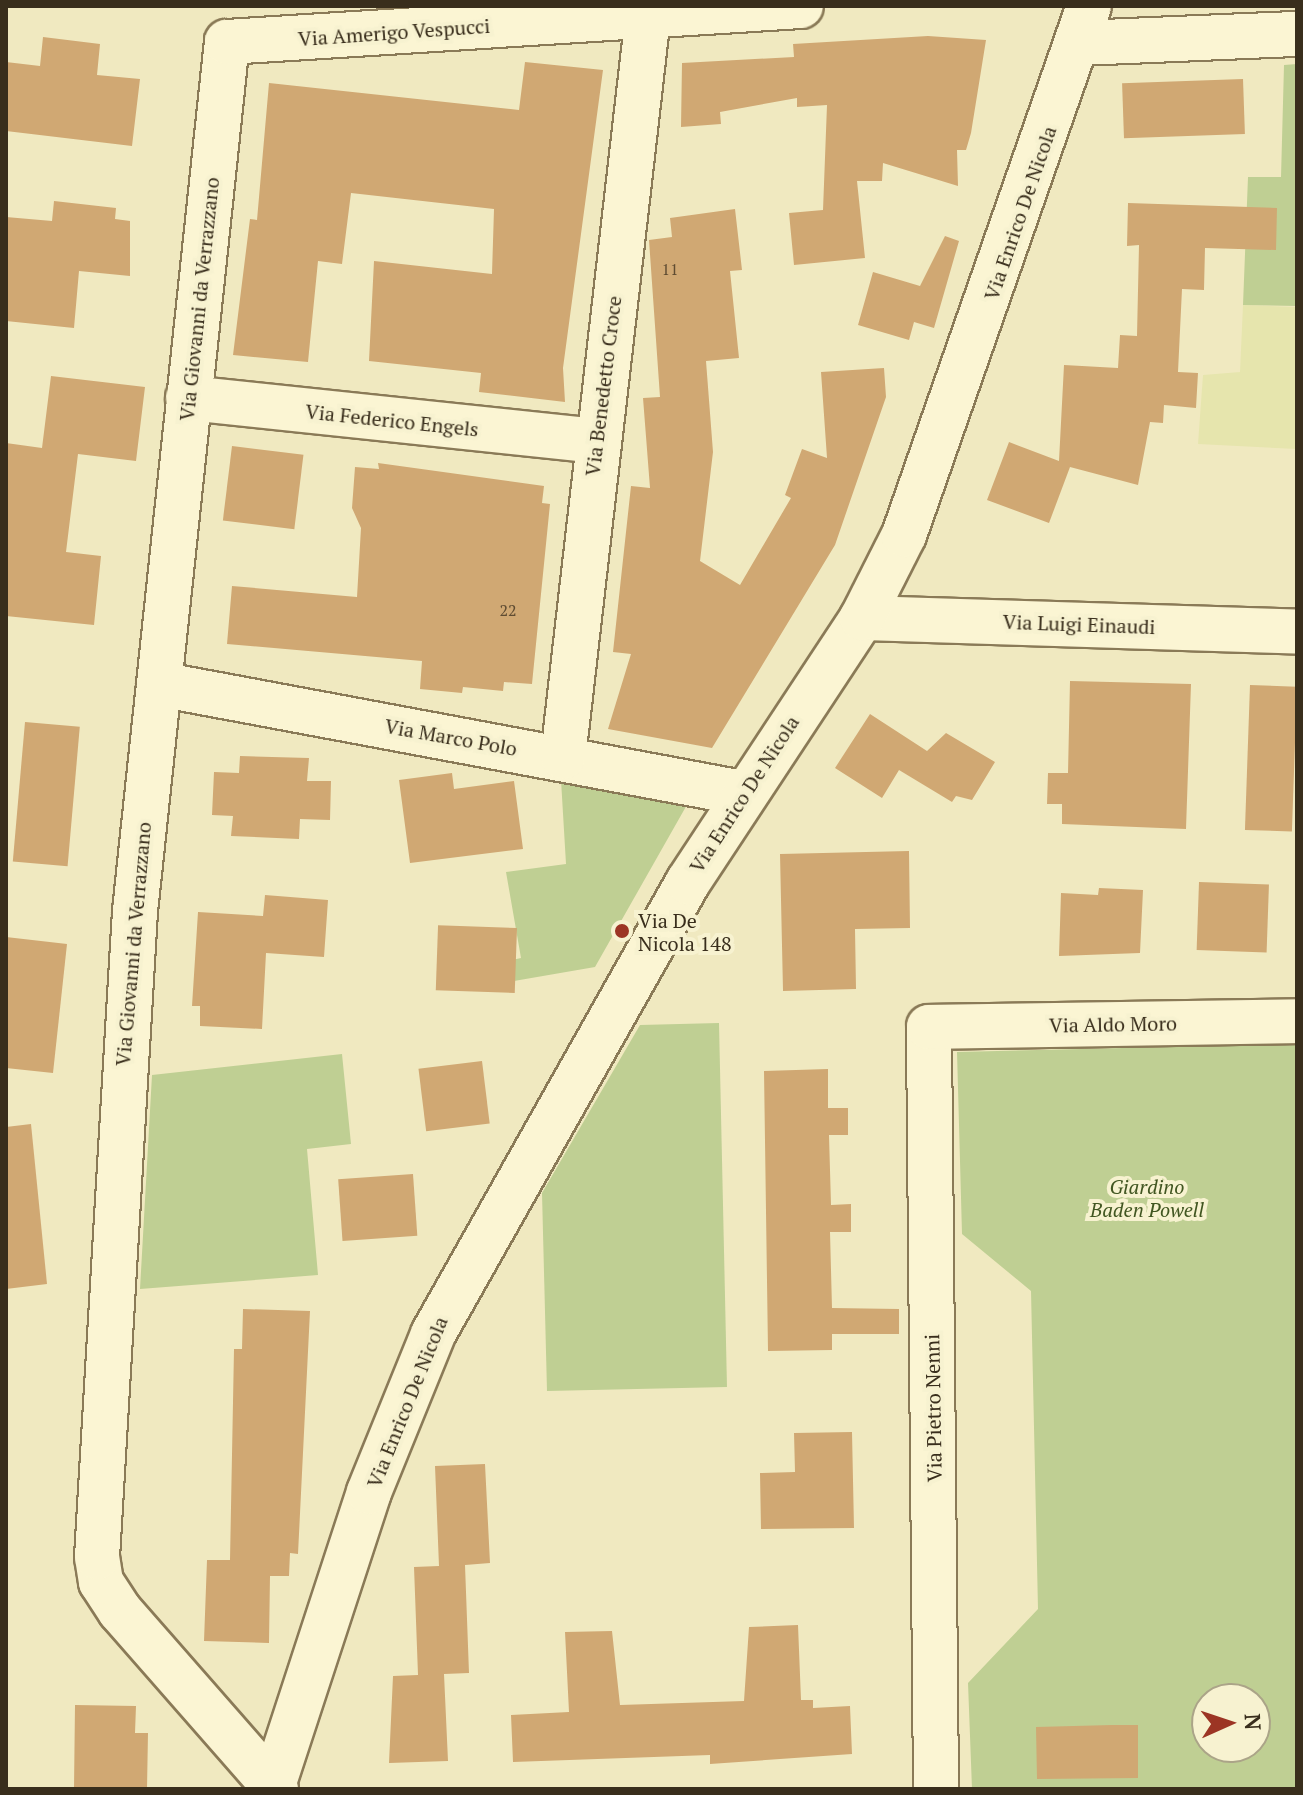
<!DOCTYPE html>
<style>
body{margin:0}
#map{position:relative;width:1303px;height:1795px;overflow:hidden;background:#f0e9c0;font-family:"PT Serif",serif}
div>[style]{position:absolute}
.farmland>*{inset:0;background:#e6e5ad}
.green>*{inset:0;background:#bfcf93}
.building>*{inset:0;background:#d0a873;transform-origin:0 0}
.roads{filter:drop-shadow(2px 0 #8a7a57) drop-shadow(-2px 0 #8a7a57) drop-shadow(0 2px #8a7a57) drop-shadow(0 -2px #8a7a57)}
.minor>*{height:44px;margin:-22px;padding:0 22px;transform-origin:22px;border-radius:22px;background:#fbf5d3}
.dots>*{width:22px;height:22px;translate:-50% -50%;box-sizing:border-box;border:4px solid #f7f2d0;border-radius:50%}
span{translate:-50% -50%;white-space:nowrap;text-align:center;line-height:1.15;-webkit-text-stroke:8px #f7f2d0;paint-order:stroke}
.number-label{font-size:16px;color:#5f4c32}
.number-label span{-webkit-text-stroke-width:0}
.street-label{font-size:20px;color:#392e1c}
.poi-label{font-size:20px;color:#392e1c}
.left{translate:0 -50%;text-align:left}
.park-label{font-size:20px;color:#415621;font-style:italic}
.frame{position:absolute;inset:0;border:8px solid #392e1c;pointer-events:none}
.north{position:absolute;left:1191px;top:1683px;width:80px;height:80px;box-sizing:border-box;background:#f7f2d0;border:2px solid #aba488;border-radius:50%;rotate:87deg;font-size:22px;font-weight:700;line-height:32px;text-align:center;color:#392e1c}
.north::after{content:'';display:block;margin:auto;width:28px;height:36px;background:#9c3524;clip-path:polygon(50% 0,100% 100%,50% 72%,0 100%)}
</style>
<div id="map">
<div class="farmland">
<div style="clip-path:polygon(1243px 305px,1297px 307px,1297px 449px,1198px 444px,1203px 375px,1240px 372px)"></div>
</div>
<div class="green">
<div style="clip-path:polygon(1297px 64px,1297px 306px,1243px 305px,1248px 177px,1281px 177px,1284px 65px)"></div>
<div style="clip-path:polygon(561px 780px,688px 803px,595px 967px,514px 981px,512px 960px,521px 958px,506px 872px,566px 864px)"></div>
<div style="clip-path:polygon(719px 1023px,727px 1387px,547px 1391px,542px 1193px,640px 1025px)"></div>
<div style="clip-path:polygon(evenodd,1297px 1044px,1297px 1789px,972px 1789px,968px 1683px,1038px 1609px,1031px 1291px,962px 1234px,957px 1052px,1297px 1044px,1207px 1699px,1255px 1699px,1255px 1747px,1207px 1747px,1207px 1699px)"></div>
<div style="clip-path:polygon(342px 1054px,351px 1144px,307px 1149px,318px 1275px,140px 1289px,152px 1075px)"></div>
</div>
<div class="building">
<div style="clip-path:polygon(928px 36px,986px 40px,971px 133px,966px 150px,957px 150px,958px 186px,883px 163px,882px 181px,857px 181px,865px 258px,794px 265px,789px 213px,823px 210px,827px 105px,797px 107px,797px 98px,720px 112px,721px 124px,681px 127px,682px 63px,794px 57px,793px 44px)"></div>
<div style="clip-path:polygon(43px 37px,100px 44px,97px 75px,140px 79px,132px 146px,6px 131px,6px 62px,40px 66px)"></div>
<div style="clip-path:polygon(525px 62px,603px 70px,563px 368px,565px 402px,479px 392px,481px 373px,369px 361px,374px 261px,492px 274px,494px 209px,351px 193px,342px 264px,318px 261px,308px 362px,233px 355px,250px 219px,257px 220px,269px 83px,519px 110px)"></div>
<div style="left:1243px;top:79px;width:55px;height:121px;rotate:88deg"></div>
<div style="clip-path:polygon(54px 201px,116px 208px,115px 219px,130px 221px,130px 276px,79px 271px,74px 328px,6px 321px,6px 217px,52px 221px)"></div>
<div style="clip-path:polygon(1128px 203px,1277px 208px,1276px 250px,1205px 248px,1204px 290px,1182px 289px,1178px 372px,1198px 373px,1196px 408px,1164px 405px,1163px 423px,1150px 422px,1138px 485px,1070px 467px,1049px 523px,987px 500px,1009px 442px,1059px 461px,1064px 365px,1118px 368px,1120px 335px,1137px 336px,1139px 245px,1127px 246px)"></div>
<div style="clip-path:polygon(735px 209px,742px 270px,730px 271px,739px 358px,706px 361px,713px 452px,700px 561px,740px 585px,791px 498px,785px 495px,802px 449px,827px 458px,821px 372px,884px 368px,886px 397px,835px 545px,712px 748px,608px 729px,631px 654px,613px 652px,631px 486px,650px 488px,643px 398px,660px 397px,649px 240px,672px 237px,670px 218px)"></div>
<div style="clip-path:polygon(945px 236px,959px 241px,934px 328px,914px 322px,909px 340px,858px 325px,873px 272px,920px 286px)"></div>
<div style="clip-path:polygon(51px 376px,145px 387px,136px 461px,78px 454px,66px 552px,101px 556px,94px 625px,6px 616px,6px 443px,42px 448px)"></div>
<div style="left:232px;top:446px;width:72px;height:75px;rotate:7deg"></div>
<div style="clip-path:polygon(378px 463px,544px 486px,542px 503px,550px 504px,532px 684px,504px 682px,503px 691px,463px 687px,462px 693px,420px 689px,422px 661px,227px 644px,232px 586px,357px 597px,361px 528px,352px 508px,355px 467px,379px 469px)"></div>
<div style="clip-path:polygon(1070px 681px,1191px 684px,1186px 829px,1062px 824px,1062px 804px,1047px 804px,1048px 773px,1068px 773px)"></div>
<div style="left:1250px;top:685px;width:47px;height:145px;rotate:2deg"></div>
<div style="clip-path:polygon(870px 714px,927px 751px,946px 733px,995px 762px,972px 800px,956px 796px,952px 802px,899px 770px,882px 798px,835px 768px)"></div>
<div style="left:25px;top:722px;width:55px;height:140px;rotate:5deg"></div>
<div style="clip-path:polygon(240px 756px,309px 758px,307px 781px,331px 781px,330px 820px,300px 819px,299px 839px,231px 836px,233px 816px,212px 815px,214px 772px,239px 773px)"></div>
<div style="clip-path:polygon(452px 773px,454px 789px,514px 781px,523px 849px,410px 863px,399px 780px)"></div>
<div style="clip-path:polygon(909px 851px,910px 928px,855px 929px,856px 989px,783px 991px,780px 854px)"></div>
<div style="left:1199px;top:882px;width:70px;height:68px;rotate:2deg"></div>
<div style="clip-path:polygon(1099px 888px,1143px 890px,1140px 953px,1059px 956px,1061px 893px,1098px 895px)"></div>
<div style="clip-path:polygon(265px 895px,328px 900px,324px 957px,266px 953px,262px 1029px,200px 1026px,200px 1006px,192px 1006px,198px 912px,263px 916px)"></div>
<div style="left:517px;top:928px;width:65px;height:79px;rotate:92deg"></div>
<div style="clip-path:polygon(6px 937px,67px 944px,53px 1073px,6px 1068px)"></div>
<div style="left:482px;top:1061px;width:63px;height:64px;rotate:83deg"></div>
<div style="clip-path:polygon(828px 1069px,828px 1108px,848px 1108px,848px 1135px,829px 1135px,831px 1205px,851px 1204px,851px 1232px,830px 1232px,832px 1308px,899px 1309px,899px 1334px,832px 1334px,832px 1350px,768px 1351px,764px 1071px)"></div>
<div style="clip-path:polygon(31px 1124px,47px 1284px,6px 1289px,6px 1127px)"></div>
<div style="left:413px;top:1174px;width:62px;height:75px;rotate:86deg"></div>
<div style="clip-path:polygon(243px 1309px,310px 1311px,298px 1554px,290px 1553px,289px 1576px,270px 1576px,269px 1643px,204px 1641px,207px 1560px,230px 1560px,234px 1349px,242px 1349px)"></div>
<div style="clip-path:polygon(852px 1432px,854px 1528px,761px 1529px,760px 1473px,795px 1472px,794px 1433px)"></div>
<div style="clip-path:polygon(485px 1464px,490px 1563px,465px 1565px,469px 1673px,444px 1674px,448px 1761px,389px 1763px,393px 1676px,418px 1675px,414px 1567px,439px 1566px,435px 1466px)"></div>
<div style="clip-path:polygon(798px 1625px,801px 1700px,813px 1700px,813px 1708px,850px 1706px,852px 1754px,710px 1764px,710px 1755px,513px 1762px,511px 1715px,569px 1712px,565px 1632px,612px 1631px,620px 1705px,744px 1701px,749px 1627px)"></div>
<div style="clip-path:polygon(75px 1705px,136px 1706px,135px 1733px,148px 1733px,147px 1789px,74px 1789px)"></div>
<div style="clip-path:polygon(1112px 1725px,1138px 1725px,1138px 1778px,1037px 1779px,1036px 1727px)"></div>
</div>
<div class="roads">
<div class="minor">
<div style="left:1080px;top:43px;width:217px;rotate:-2.4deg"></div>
<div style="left:188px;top:398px;width:410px;rotate:6deg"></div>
<div style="left:862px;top:618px;width:435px;rotate:1.8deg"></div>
<div style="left:159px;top:684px;width:593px;rotate:10.59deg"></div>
<div style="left:563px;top:757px;width:747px;rotate:-83.46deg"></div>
<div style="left:272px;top:1789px;width:312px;rotate:-71.9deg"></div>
<div style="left:369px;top:1492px;width:170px;rotate:-67.9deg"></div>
<div style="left:433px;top:1334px;width:519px;rotate:-60.57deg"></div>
<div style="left:688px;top:882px;width:316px;rotate:-56.6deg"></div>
<div style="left:862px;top:618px;width:93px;rotate:-63.2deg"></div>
<div style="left:904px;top:535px;width:560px;rotate:-70.72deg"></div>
<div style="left:276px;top:1789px;width:237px;rotate:-131.2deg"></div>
<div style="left:120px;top:1611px;width:35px;rotate:-123deg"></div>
<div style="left:101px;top:1582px;width:25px;rotate:-99deg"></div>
<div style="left:97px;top:1557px;width:647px;rotate:-86.63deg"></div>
<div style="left:135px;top:911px;width:874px;rotate:-83.96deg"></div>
<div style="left:227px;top:42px;width:575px;rotate:-3.59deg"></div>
<div style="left:936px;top:1789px;width:762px;rotate:-90.53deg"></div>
<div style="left:929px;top:1027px;width:368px;rotate:-0.9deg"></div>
</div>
</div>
<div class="dots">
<div style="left:622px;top:931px;background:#9c3524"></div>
</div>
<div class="number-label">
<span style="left:670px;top:269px">11</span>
<span style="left:508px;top:610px">22</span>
</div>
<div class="street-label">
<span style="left:394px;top:32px;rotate:-4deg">Via Amerigo Vespucci</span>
<span style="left:1020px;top:213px;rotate:-71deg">Via Enrico De Nicola</span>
<span style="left:199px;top:299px;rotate:-84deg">Via Giovanni da Verrazzano</span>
<span style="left:603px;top:386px;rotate:-83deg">Via Benedetto Croce</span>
<span style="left:392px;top:420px;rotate:6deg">Via Federico Engels</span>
<span style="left:1079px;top:624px;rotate:2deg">Via Luigi Einaudi</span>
<span style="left:451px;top:737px;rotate:10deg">Via Marco Polo</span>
<span style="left:744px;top:794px;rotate:-57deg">Via Enrico De Nicola</span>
<span style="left:133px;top:944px;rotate:-85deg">Via Giovanni da Verrazzano</span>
<span style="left:1113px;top:1024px;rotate:-1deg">Via Aldo Moro</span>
<span style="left:407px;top:1402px;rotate:-68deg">Via Enrico De Nicola</span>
<span style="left:933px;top:1408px;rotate:-91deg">Via Pietro Nenni</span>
</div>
<div class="poi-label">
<span class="left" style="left:638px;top:932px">Via De<br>Nicola 148</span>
</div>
<div class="park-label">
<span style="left:1147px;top:1198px">Giardino<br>Baden Powell</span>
</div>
<div class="frame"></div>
<div class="north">N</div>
</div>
